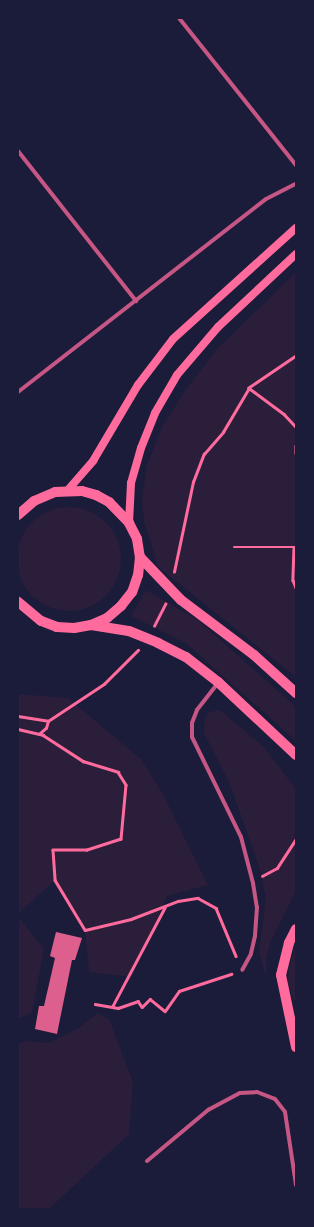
<!DOCTYPE html>
<style>
body{margin:0}
#map{position:relative;width:314px;height:1227px;overflow:hidden;background:#1b1b3a;font-family:Overpass,sans-serif}
div>[style]{position:absolute}
.green>*{inset:0;background:#2a1e3b}
.round{border-radius:50%}
.building>*{inset:0;background:#dd5f8e}
.path>*{height:2.5px;margin:-1.25px;padding:0 1.25px;transform-origin:1.25px;border-radius:1.25px;background:#ff6b9d}
.minor>*{height:4px;margin:-2px;padding:0 2px;transform-origin:2px;border-radius:2px;background:#c65784}
.secondary>*{height:8px;margin:-4px;padding:0 4px;transform-origin:4px;border-radius:4px;background:#ff6b9d}
.primary>*{height:10px;margin:-5px;padding:0 5px;transform-origin:5px;border-radius:5px;background:#ff6b9d}
span{translate:-50% -50%;white-space:nowrap;text-align:center;line-height:1.15;-webkit-text-stroke:3px #1b1b3a;paint-order:stroke}
.frame{position:absolute;inset:0;border:19px solid #1b1b3a;pointer-events:none}
</style>
<div id="map">
<div class="green">
<div style="clip-path:polygon(296px 272px,296px 677px,158px 567px,144px 521px,142px 499px,147px 465px,162px 427px,186px 389px,217px 349px)"></div>
<div class="round" style="left:17px;top:507px;width:104px;height:104px"></div>
<div style="clip-path:polygon(146px 590px,199px 621px,296px 707px,296px 741px,187px 644px,131px 616px)"></div>
<div style="clip-path:polygon(18px 694px,68px 698px,141px 759px,163px 794px,208px 885px,167px 896px,132px 977px,89px 972px,85px 930px,55px 880px,18px 914px)"></div>
<div style="clip-path:polygon(220px 710px,264px 747px,296px 789px,296px 891px,270px 943px,266px 960px,267px 979px,259px 952px,266px 899px,259px 866px,229px 782px,204px 733px,205px 717px,209px 712px)"></div>
<div style="clip-path:polygon(18px 916px,44px 949px,32px 1013px,18px 1019px)"></div>
<div style="clip-path:polygon(296px 946px,296px 1006px,288px 983px,289px 967px)"></div>
<div style="clip-path:polygon(98px 1013px,109px 1019px,133px 1082px,129px 1134px,49px 1209px,18px 1209px,18px 1044px,27px 1041px,48px 1043px,77px 1029px)"></div>
</div>
<div class="building">
<div style="clip-path:polygon(56px 932px,82px 938px,75px 960px,72px 960px,57px 1034px,35px 1029px,39px 1006px,44px 1006px,55px 958px,50px 956px)"></div>
</div>
<div class="path">
<div style="left:296px;top:356px;width:57px;rotate:145.8deg"></div>
<div style="left:249px;top:388px;width:44px;rotate:36.6deg"></div>
<div style="left:284px;top:414px;width:18px;rotate:47deg"></div>
<div style="left:296px;top:446px;width:7px;rotate:90deg"></div>
<div style="left:234px;top:547px;width:62px"></div>
<div style="left:294px;top:547px;width:33px;rotate:92deg"></div>
<div style="left:293px;top:580px;width:9px;rotate:69deg"></div>
<div style="left:174px;top:572px;width:92px;rotate:-78.1deg"></div>
<div style="left:193px;top:482px;width:30px;rotate:-69deg"></div>
<div style="left:204px;top:454px;width:29px;rotate:-49deg"></div>
<div style="left:223px;top:432px;width:51px;rotate:-59.4deg"></div>
<div style="left:154px;top:626px;width:25px;rotate:-63deg"></div>
<div style="left:18px;top:716px;width:30px;rotate:9deg"></div>
<div style="left:18px;top:729px;width:26px;rotate:13deg"></div>
<div style="left:43px;top:735px;width:48px;rotate:33deg"></div>
<div style="left:83px;top:761px;width:37px;rotate:17deg"></div>
<div style="left:118px;top:772px;width:15px;rotate:58deg"></div>
<div style="left:126px;top:785px;width:54px;rotate:95.3deg"></div>
<div style="left:121px;top:839px;width:36px;rotate:162deg"></div>
<div style="left:87px;top:850px;width:34px;rotate:180deg"></div>
<div style="left:53px;top:850px;width:30px;rotate:86deg"></div>
<div style="left:55px;top:880px;width:58px;rotate:59deg"></div>
<div style="left:85px;top:930px;width:47px;rotate:-13.4deg"></div>
<div style="left:131px;top:919px;width:50px;rotate:-21deg"></div>
<div style="left:178px;top:901px;width:20px;rotate:-9deg"></div>
<div style="left:198px;top:898px;width:21px;rotate:29deg"></div>
<div style="left:216px;top:908px;width:52px;rotate:67.4deg"></div>
<div style="left:39px;top:734px;width:9px;rotate:-41deg"></div>
<div style="left:46px;top:728px;width:7px;rotate:-74deg"></div>
<div style="left:48px;top:721px;width:67px;rotate:-33.5deg"></div>
<div style="left:104px;top:684px;width:48px;rotate:-45deg"></div>
<div style="left:262px;top:876px;width:17px;rotate:-28deg"></div>
<div style="left:277px;top:868px;width:35px;rotate:-57deg"></div>
<div style="left:95px;top:1004px;width:23px;rotate:10deg"></div>
<div style="left:118px;top:1008px;width:21px;rotate:-19deg"></div>
<div style="left:138px;top:1001px;width:7px;rotate:56deg"></div>
<div style="left:142px;top:1007px;width:11px;rotate:-45deg"></div>
<div style="left:150px;top:999px;width:19px;rotate:39deg"></div>
<div style="left:165px;top:1011px;width:24px;rotate:-55deg"></div>
<div style="left:179px;top:991px;width:55px;rotate:-18.1deg"></div>
<div style="left:112px;top:1007px;width:113px;rotate:-62.1deg"></div>
</div>
<div class="minor">
<div style="left:179px;top:18px;width:188px;rotate:51.5deg"></div>
<div style="left:18px;top:151px;width:191px;rotate:51.8deg"></div>
<div style="left:18px;top:392px;width:314px;rotate:-37.9deg"></div>
<div style="left:266px;top:199px;width:34px;rotate:-27deg"></div>
<div style="left:218px;top:683px;width:34px;rotate:128deg"></div>
<div style="left:197px;top:710px;width:14px;rotate:111deg"></div>
<div style="left:192px;top:723px;width:14px;rotate:90deg"></div>
<div style="left:192px;top:737px;width:111px;rotate:63.9deg"></div>
<div style="left:241px;top:837px;width:48px;rotate:75.4deg"></div>
<div style="left:253px;top:883px;width:24px;rotate:81deg"></div>
<div style="left:257px;top:907px;width:29px;rotate:94deg"></div>
<div style="left:255px;top:936px;width:18px;rotate:103deg"></div>
<div style="left:251px;top:954px;width:18px;rotate:119deg"></div>
<div style="left:147px;top:1161px;width:80px;rotate:-39.9deg"></div>
<div style="left:208px;top:1110px;width:36px;rotate:-28deg"></div>
<div style="left:240px;top:1093px;width:17px;rotate:-3deg"></div>
<div style="left:257px;top:1092px;width:19px;rotate:21deg"></div>
<div style="left:275px;top:1099px;width:16px;rotate:52deg"></div>
<div style="left:285px;top:1112px;width:74px;rotate:81.4deg"></div>
</div>
<div class="secondary">
<div style="left:67px;top:491px;width:40px;rotate:-49deg"></div>
<div style="left:93px;top:461px;width:88px;rotate:-59.4deg"></div>
<div style="left:138px;top:385px;width:58px;rotate:-52.7deg"></div>
<div style="left:173px;top:339px;width:166px;rotate:-42.1deg"></div>
<div style="left:129px;top:523px;width:40px;rotate:-87.1deg"></div>
<div style="left:131px;top:483px;width:36px;rotate:-74deg"></div>
<div style="left:141px;top:448px;width:38px;rotate:-68deg"></div>
<div style="left:155px;top:413px;width:44px;rotate:-59.9deg"></div>
<div style="left:177px;top:375px;width:63px;rotate:-49.5deg"></div>
<div style="left:218px;top:327px;width:107px;rotate:-43.1deg"></div>
</div>
<div class="primary">
<div style="left:18px;top:515px;width:21px;rotate:-41deg"></div>
<div style="left:34px;top:501px;width:23px;rotate:-23deg"></div>
<div style="left:55px;top:492px;width:27px;rotate:-2deg"></div>
<div style="left:82px;top:491px;width:15px;rotate:16deg"></div>
<div style="left:96px;top:495px;width:15px;rotate:28deg"></div>
<div style="left:109px;top:502px;width:29px;rotate:46deg"></div>
<div style="left:129px;top:523px;width:18px;rotate:63deg"></div>
<div style="left:137px;top:539px;width:18px;rotate:81deg"></div>
<div style="left:140px;top:557px;width:18px;rotate:96deg"></div>
<div style="left:138px;top:575px;width:18px;rotate:109deg"></div>
<div style="left:132px;top:592px;width:18px;rotate:128deg"></div>
<div style="left:121px;top:606px;width:18px;rotate:139deg"></div>
<div style="left:107px;top:618px;width:17px;rotate:156deg"></div>
<div style="left:91px;top:625px;width:17px;rotate:170deg"></div>
<div style="left:74px;top:628px;width:17px;rotate:-177deg"></div>
<div style="left:57px;top:627px;width:17px;rotate:-159deg"></div>
<div style="left:41px;top:621px;width:30px;rotate:-140deg"></div>
<div style="left:140px;top:557px;width:59px;rotate:46.4deg"></div>
<div style="left:181px;top:600px;width:91px;rotate:37deg"></div>
<div style="left:254px;top:655px;width:57px;rotate:42.1deg"></div>
<div style="left:91px;top:625px;width:38px;rotate:9deg"></div>
<div style="left:129px;top:631px;width:31px;rotate:22deg"></div>
<div style="left:158px;top:643px;width:31px;rotate:27deg"></div>
<div style="left:186px;top:657px;width:41px;rotate:38deg"></div>
<div style="left:218px;top:682px;width:107px;rotate:43.1deg"></div>
<div style="left:296px;top:929px;width:16px;rotate:117deg"></div>
<div style="left:289px;top:943px;width:33px;rotate:104deg"></div>
<div style="left:281px;top:975px;width:74px;rotate:78.2deg"></div>
</div>
<div class="frame"></div>
</div>
